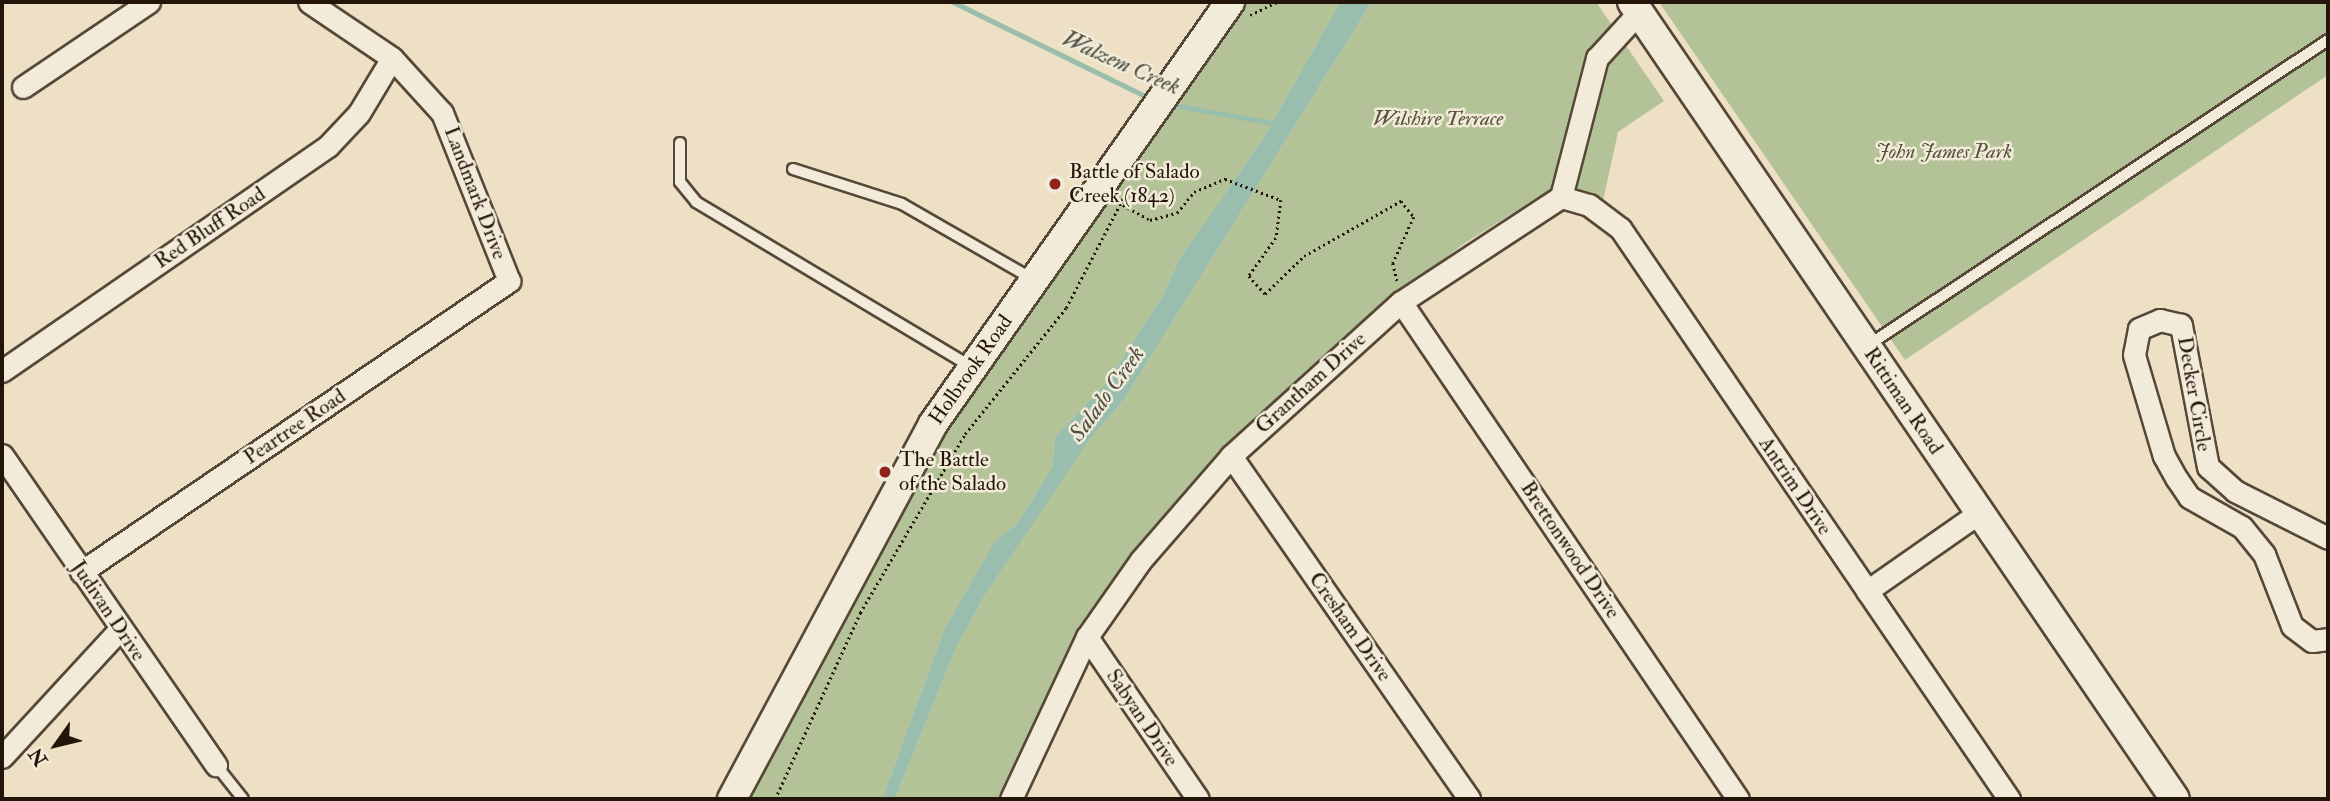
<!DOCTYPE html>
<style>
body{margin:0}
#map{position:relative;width:2330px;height:801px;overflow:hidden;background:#ede0c4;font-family:"IM FELL Double Pica",serif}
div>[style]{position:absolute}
.green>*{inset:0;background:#b4c397}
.water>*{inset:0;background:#9abead}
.stream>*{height:5px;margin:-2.5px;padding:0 2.5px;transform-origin:2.5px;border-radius:2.5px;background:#9abead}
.path>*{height:2.5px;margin-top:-1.25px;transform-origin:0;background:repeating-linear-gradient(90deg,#231509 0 2px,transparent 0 5.5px)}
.roads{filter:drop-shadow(2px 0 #564838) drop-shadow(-2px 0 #564838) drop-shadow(0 2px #564838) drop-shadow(0 -2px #564838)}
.lane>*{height:10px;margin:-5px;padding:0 5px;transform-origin:5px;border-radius:5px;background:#f3ebd9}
.street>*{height:21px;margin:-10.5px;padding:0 10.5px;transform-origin:10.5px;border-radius:10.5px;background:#f3ebd9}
.secondary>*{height:28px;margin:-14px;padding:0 14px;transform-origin:14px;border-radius:14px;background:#f3ebd9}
.dots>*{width:19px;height:19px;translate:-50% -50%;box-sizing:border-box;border:4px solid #f3ebd9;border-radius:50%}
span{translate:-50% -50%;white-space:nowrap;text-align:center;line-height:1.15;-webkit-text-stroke:5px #f3ebd9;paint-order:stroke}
.park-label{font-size:21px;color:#56523b;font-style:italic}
.poi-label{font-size:21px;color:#231509}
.left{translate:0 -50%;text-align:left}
.street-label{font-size:21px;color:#231509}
.water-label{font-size:23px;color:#4d5042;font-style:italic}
.frame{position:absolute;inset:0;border:4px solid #231509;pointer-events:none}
.north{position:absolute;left:21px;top:710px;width:70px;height:70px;-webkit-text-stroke:5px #f3ebd9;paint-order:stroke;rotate:236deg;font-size:19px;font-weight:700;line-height:28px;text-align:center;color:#231509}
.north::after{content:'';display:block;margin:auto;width:24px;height:32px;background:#231509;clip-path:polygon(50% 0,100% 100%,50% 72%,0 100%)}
</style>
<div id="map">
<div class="green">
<div style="clip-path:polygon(1242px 2px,1340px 2px,1264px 137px,1178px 261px,1164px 294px,1106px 383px,1055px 437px,1052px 467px,1016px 525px,995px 542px,944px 630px,882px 799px,746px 799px,931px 448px)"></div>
<div style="clip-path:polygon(1372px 2px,1596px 2px,1664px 101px,1618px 132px,1603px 201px,1559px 184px,1465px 243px,1387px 302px,1186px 492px,1087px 616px,998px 799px,895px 799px,955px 650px,982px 600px,1091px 438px,1123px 401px)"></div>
<div style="clip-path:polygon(1659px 2px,2328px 2px,2328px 75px,1905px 360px)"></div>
</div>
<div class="water">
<div style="clip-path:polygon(1340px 2px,1372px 2px,1123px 401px,1091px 438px,982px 600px,955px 650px,895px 799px,882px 799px,944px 630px,995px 541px,1016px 525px,1052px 467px,1055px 437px,1106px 383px,1164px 294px,1178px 261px,1264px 137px)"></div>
</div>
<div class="stream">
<div style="left:953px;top:2px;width:220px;rotate:26.1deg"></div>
<div style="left:1167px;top:104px;width:113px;rotate:10.2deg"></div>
</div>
<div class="path">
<div style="left:1250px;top:15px;width:30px;rotate:-26deg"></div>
<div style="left:1123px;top:205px;width:31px;rotate:29deg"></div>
<div style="left:1150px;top:220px;width:28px;rotate:-15deg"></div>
<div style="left:1177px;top:213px;width:27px;rotate:-51deg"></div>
<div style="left:1194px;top:192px;width:34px;rotate:-23deg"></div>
<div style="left:1225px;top:179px;width:60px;rotate:20.6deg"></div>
<div style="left:1281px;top:200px;width:38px;rotate:97deg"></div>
<div style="left:1276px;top:238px;width:47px;rotate:125.4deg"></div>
<div style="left:1249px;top:276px;width:24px;rotate:48deg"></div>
<div style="left:1265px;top:294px;width:54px;rotate:-44.3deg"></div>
<div style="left:1304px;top:256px;width:112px;rotate:-29.6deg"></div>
<div style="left:1401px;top:201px;width:21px;rotate:51deg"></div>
<div style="left:1414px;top:217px;width:51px;rotate:114.5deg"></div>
<div style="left:1393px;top:263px;width:18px;rotate:77deg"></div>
<div style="left:775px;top:799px;width:205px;rotate:-65.4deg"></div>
<div style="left:860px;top:613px;width:208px;rotate:-59.6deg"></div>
<div style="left:965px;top:434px;width:161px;rotate:-51.3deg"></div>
<div style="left:1066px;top:308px;width:136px;rotate:-62.5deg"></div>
</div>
<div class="roads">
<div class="lane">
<div style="left:680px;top:143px;width:39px;rotate:90deg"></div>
<div style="left:680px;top:182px;width:26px;rotate:51deg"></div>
<div style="left:696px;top:202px;width:322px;rotate:30.9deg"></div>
<div style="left:793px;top:169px;width:114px;rotate:17.8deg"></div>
<div style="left:902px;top:204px;width:152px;rotate:29.9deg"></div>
<div style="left:1867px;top:346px;width:553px;rotate:-33.58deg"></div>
<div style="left:216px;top:765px;width:43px;rotate:51.5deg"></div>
</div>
<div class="street">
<div style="left:23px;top:87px;width:152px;rotate:-34deg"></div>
<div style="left:1561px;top:197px;width:144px;rotate:-75.5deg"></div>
<div style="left:1597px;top:58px;width:62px;rotate:-47.6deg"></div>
<div style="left:1401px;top:302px;width:600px;rotate:55.86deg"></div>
<div style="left:2px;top:371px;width:396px;rotate:-34.6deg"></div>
<div style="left:328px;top:146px;width:45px;rotate:-46.8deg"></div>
<div style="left:359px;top:113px;width:64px;rotate:-59deg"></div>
<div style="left:2px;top:455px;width:377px;rotate:55.4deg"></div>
<div style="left:1231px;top:456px;width:417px;rotate:55.2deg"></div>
<div style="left:2328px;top:538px;width:104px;rotate:-153.2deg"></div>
<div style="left:2235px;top:491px;width:36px;rotate:-138deg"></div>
<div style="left:2208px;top:467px;width:145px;rotate:-100.8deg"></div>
<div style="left:2181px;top:325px;width:22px;rotate:-167deg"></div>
<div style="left:2160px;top:320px;width:23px;rotate:157deg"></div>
<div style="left:2139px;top:329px;width:26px;rotate:101deg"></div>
<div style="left:2134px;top:355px;width:105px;rotate:73.5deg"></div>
<div style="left:2164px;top:456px;width:26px;rotate:61deg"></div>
<div style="left:2177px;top:479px;width:22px;rotate:56deg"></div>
<div style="left:2189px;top:497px;width:61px;rotate:29.5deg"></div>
<div style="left:2242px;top:527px;width:35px;rotate:51deg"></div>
<div style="left:2264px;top:554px;width:77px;rotate:68.7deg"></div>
<div style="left:2292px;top:626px;width:25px;rotate:37deg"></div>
<div style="left:2312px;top:641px;width:16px;rotate:-7deg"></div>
<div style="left:81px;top:572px;width:518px;rotate:-34.21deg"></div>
<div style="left:509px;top:281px;width:181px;rotate:-111.7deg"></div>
<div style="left:442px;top:113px;width:74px;rotate:-132.3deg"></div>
<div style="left:392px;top:58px;width:100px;rotate:-146deg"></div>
<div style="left:1867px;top:591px;width:136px;rotate:-34.9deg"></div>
<div style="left:1087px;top:637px;width:196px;rotate:55.6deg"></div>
<div style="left:2px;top:757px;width:174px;rotate:-47.3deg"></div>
<div style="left:1011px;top:799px;width:179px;rotate:-64.9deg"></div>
<div style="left:1087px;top:637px;width:94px;rotate:-55deg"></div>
<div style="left:1141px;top:560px;width:138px;rotate:-49.1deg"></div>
<div style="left:1231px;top:456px;width:229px;rotate:-42.2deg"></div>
<div style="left:1401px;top:302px;width:191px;rotate:-33.3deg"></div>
<div style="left:1561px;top:197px;width:29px;rotate:16deg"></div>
<div style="left:1589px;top:205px;width:39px;rotate:37deg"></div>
<div style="left:1620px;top:228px;width:691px;rotate:55.73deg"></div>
</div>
<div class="secondary">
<div style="left:1632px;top:2px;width:964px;rotate:55.73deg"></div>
<div style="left:732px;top:799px;width:425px;rotate:-61.8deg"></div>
<div style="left:933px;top:424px;width:516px;rotate:-54.86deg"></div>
</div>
</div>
<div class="dots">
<div style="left:1055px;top:184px;background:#8f2418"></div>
<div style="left:885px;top:472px;background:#8f2418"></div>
</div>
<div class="park-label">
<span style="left:1438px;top:119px">Wilshire Terrace</span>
<span style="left:1944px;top:152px">John James Park</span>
</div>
<div class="poi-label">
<span class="left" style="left:1069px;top:184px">Battle of Salado<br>Creek (1842)</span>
<span class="left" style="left:899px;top:472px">The Battle<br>of the Salado</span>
</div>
<div class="street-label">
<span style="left:475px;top:193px;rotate:69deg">Landmark Drive</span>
<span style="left:210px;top:228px;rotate:-34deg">Red Bluff Road</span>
<span style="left:971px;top:370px;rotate:-55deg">Holbrook Road</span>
<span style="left:1311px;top:383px;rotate:-42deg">Grantham Drive</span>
<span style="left:2194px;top:394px;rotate:80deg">Decker Circle</span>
<span style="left:1903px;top:401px;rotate:56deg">Rittiman Road</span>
<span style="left:295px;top:427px;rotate:-34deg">Peartree Road</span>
<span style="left:1795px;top:486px;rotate:56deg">Antrim Drive</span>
<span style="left:1570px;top:550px;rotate:56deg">Brettonwood Drive</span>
<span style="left:108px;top:611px;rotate:56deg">Judivan Drive</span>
<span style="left:1350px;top:627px;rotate:55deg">Cresham Drive</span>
<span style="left:1142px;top:718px;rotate:56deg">Sabyan Drive</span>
</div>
<div class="water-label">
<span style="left:1121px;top:63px;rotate:24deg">Walzem Creek</span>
<span style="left:1107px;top:394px;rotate:-54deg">Salado Creek</span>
</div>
<div class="frame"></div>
<div class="north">N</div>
</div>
